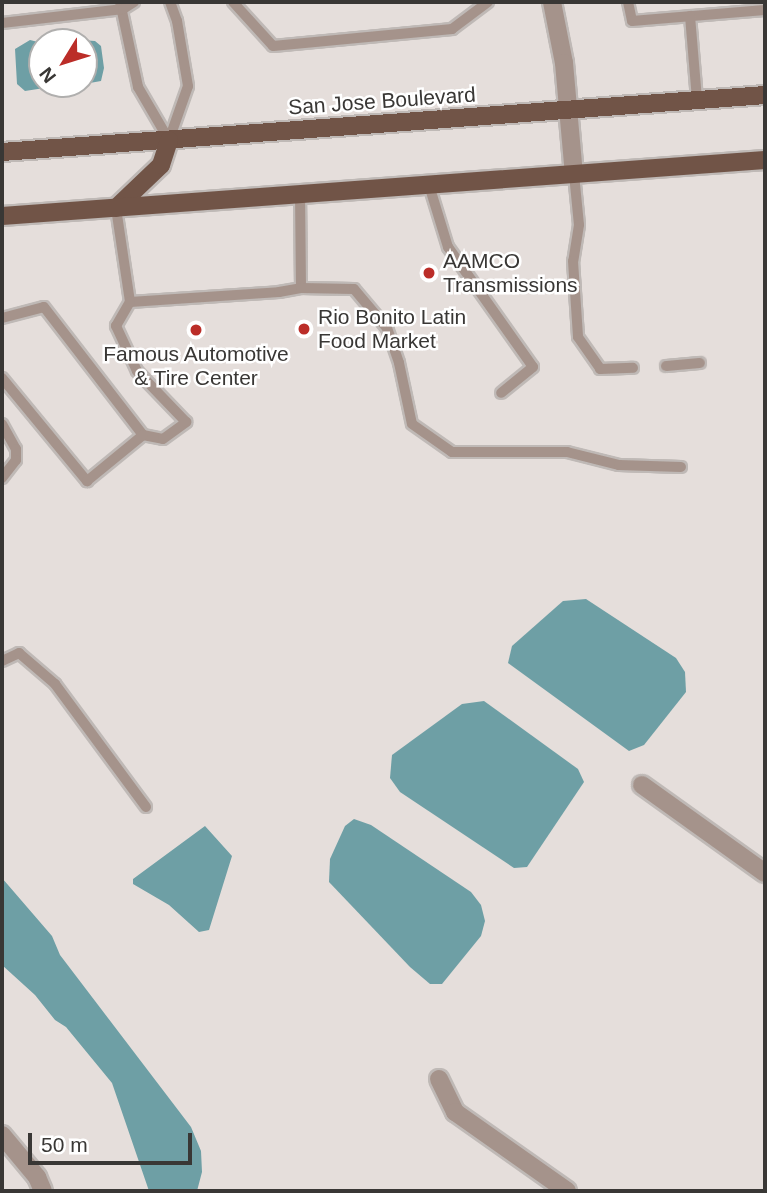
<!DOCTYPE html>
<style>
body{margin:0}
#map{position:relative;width:767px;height:1193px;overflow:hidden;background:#e5dedb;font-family:Helvetica,sans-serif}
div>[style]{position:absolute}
.water>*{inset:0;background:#6e9fa5}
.roads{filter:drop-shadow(2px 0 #bfb9b6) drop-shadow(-2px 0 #bfb9b6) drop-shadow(0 2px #bfb9b6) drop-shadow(0 -2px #bfb9b6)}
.service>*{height:10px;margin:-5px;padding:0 5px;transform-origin:5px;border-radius:5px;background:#a5938b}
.minor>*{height:18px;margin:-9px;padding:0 9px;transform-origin:9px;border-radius:9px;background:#a5938b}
.tertiary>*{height:18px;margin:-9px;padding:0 9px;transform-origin:9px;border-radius:9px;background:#a5938b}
.primary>*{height:18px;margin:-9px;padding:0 9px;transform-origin:9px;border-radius:9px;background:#715447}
.dots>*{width:19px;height:19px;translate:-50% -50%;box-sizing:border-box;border:4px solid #fff;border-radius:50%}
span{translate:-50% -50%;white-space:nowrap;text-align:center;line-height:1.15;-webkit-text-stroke:5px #fff;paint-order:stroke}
.street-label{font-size:21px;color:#393735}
.poi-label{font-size:21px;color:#393735}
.left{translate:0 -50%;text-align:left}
.frame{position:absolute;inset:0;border:4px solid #393735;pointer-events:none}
.north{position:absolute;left:28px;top:28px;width:70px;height:70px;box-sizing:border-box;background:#fff;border:2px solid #b0afae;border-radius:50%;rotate:232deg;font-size:19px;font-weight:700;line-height:28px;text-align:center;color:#393735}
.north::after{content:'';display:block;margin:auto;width:24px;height:32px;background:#bb2d28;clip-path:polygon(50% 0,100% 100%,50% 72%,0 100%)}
.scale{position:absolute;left:28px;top:1133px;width:164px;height:32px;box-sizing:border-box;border:4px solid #393735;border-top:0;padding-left:9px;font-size:21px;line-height:24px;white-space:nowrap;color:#393735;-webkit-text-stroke:5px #fff;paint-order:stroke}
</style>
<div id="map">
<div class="water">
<div style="clip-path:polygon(30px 40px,42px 43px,42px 84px,70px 84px,25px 91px,17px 84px,15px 49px)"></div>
<div style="clip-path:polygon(81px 40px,95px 41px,101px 46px,104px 68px,101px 81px,84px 84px,84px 42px,57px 42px)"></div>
<div style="clip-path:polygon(586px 599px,676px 658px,685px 672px,686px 692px,644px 745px,629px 751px,508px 663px,512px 646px,563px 601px)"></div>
<div style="clip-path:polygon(484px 701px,578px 769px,584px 782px,527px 867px,514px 868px,400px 792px,390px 778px,392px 755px,462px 704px)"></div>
<div style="clip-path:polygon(354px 819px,371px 825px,471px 892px,481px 905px,485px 921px,481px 936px,442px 984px,430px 984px,410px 967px,329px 882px,330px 859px,345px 826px)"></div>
<div style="clip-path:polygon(205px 826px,232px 856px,209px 930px,199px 932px,169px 905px,133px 884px,133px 879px)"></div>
<div style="clip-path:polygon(2px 878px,52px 936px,60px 955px,191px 1127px,201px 1151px,202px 1172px,197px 1191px,149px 1191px,112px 1083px,66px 1027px,55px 1020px,35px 995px,2px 965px)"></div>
</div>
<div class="roads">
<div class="service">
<div style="left:120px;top:2px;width:87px;rotate:78deg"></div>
<div style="left:138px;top:87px;width:61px;rotate:59.7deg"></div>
<div style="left:233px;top:2px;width:59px;rotate:47.7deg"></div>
<div style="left:273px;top:46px;width:180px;rotate:-5.4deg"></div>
<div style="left:452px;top:29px;width:45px;rotate:-36.9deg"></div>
<div style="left:628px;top:2px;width:19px;rotate:78deg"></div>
<div style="left:632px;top:21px;width:133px;rotate:-4.7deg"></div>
<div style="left:690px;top:16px;width:84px;rotate:85.2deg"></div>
<div style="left:2px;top:23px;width:122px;rotate:-6.6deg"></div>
<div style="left:123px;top:9px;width:13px;rotate:-32deg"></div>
<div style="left:169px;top:140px;width:57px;rotate:-70.6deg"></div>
<div style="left:188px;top:86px;width:66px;rotate:-99.6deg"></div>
<div style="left:177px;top:21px;width:20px;rotate:-110deg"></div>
<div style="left:574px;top:174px;width:51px;rotate:84.4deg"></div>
<div style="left:579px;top:225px;width:36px;rotate:99deg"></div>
<div style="left:573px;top:261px;width:76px;rotate:86.2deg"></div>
<div style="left:578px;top:337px;width:39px;rotate:55deg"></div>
<div style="left:600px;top:369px;width:33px;rotate:-2deg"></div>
<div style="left:429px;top:185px;width:65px;rotate:73deg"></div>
<div style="left:448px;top:247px;width:147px;rotate:54.7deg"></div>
<div style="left:533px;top:367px;width:41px;rotate:140.9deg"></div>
<div style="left:116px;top:208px;width:95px;rotate:81.5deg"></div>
<div style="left:130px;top:302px;width:149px;rotate:-3.8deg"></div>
<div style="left:279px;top:292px;width:22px;rotate:-10deg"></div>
<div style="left:301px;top:288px;width:94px;rotate:-90.6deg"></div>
<div style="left:301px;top:288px;width:53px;rotate:1.1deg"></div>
<div style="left:354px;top:289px;width:51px;rotate:49.8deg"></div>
<div style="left:387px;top:328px;width:37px;rotate:71deg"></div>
<div style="left:399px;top:363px;width:62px;rotate:78deg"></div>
<div style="left:412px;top:424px;width:49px;rotate:35deg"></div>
<div style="left:452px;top:452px;width:115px"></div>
<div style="left:567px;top:452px;width:54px;rotate:14deg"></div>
<div style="left:619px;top:465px;width:62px;rotate:1.8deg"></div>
<div style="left:2px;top:318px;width:43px;rotate:-14.7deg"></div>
<div style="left:44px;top:307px;width:162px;rotate:52.3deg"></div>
<div style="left:143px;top:435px;width:20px;rotate:11deg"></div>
<div style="left:163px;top:439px;width:29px;rotate:-36deg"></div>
<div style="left:186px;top:422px;width:71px;rotate:-133.9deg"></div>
<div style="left:137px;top:371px;width:50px;rotate:-115deg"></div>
<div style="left:116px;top:326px;width:28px;rotate:-60deg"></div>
<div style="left:666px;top:366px;width:34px;rotate:-5deg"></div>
<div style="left:2px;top:378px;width:134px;rotate:50.5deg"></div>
<div style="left:87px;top:481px;width:72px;rotate:-39.4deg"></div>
<div style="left:2px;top:424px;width:29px;rotate:61deg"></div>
<div style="left:16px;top:449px;width:11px;rotate:90deg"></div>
<div style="left:16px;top:460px;width:23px;rotate:128deg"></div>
<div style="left:2px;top:661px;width:19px;rotate:-25deg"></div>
<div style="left:19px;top:653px;width:48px;rotate:40.7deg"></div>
<div style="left:55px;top:684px;width:153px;rotate:53.5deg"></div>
</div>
<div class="minor">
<div style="left:642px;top:785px;width:151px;rotate:35.6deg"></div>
<div style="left:439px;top:1079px;width:37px;rotate:64deg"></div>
<div style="left:455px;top:1112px;width:137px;rotate:35.2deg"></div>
<div style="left:2px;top:1135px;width:55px;rotate:50.2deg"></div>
<div style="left:37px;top:1177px;width:15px;rotate:67deg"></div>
</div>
<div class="tertiary">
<div style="left:552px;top:2px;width:62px;rotate:78.9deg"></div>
<div style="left:564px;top:63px;width:111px;rotate:84.9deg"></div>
</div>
<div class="primary">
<div style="left:2px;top:152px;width:765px;rotate:-4.27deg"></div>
<div style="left:116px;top:208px;width:62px;rotate:-43.7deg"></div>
<div style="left:161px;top:165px;width:26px;rotate:-72deg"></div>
<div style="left:2px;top:216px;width:765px;rotate:-4.2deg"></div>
</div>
</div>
<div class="dots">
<div style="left:429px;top:273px;background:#bb2d28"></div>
<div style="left:304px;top:329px;background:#bb2d28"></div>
<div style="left:196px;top:330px;background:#bb2d28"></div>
</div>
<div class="street-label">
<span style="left:382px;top:101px;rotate:-4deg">San Jose Boulevard</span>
</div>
<div class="poi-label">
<span class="left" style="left:443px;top:273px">AAMCO<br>Transmissions</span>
<span class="left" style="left:318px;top:329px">Rio Bonito Latin<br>Food Market</span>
<span style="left:196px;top:366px">Famous Automotive<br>&amp; Tire Center</span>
</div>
<div class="frame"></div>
<div class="north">N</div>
<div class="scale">50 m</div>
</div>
